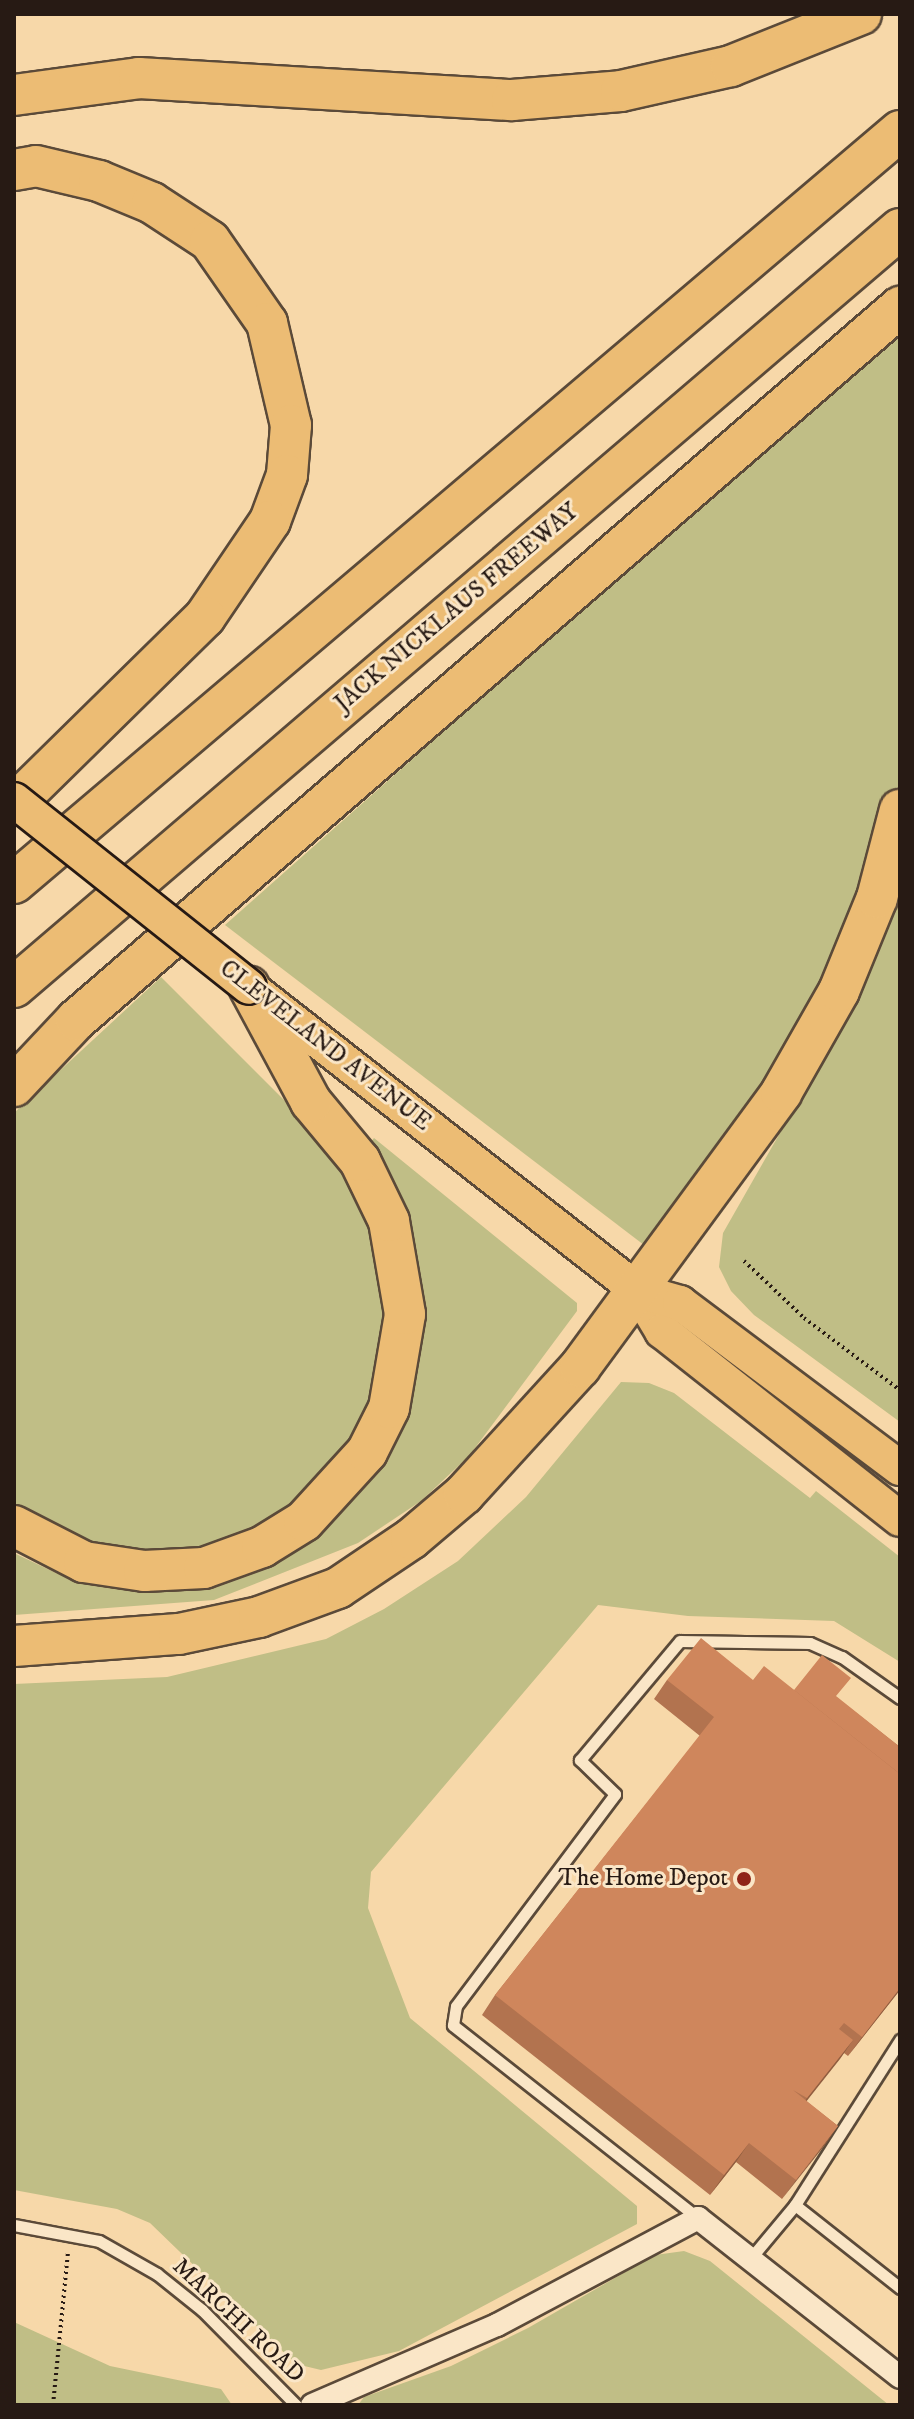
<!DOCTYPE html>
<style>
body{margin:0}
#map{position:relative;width:914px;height:2419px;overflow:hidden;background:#f7d8a9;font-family:"IM FELL DW Pica",serif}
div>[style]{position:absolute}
.green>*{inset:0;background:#c0be86}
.path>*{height:4px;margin-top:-2px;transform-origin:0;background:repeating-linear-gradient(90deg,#271a14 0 2px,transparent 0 6px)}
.roads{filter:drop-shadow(2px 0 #5b4a39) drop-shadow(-2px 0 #5b4a39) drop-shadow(0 2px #5b4a39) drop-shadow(0 -2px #5b4a39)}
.service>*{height:11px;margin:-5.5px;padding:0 5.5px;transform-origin:5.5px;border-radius:5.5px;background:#fae6c7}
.minor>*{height:22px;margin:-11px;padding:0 11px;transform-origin:11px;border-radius:11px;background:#fae6c7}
.primary>*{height:34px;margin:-17px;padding:0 17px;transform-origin:17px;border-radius:17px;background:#ecbc74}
.motorway>*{height:40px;margin:-20px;padding:0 20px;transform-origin:20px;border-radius:20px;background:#ecbc74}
.bridges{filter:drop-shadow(2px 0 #271a14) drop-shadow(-2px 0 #271a14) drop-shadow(0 2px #271a14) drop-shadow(0 -2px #271a14)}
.primary-bridge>*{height:34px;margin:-17px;padding:0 17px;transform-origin:17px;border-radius:17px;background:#ecbc74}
.wall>*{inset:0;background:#b2734f}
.shaded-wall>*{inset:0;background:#915e40}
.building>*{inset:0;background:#cf865c}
.dots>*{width:22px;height:22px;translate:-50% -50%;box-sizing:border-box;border:4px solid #fae6c7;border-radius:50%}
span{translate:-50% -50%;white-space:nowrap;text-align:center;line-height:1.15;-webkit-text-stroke:6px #fae6c7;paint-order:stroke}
.street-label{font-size:24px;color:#271a14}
.poi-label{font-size:24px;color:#271a14}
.right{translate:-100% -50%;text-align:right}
.frame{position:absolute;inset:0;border:16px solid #271a14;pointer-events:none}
</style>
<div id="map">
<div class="green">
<div style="clip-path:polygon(900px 327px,900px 778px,887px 836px,833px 985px,658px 1241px,644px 1245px,225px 925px)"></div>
<div style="clip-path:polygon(900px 888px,900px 1422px,754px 1315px,731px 1291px,719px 1267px,723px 1233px,849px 1012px)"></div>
<div style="clip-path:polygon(161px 977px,301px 1117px,338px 1162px,370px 1217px,390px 1310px,370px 1425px,272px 1534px,179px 1562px,14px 1526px,14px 1113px)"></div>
<div style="clip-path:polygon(374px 1138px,577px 1303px,577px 1311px,469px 1456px,421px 1501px,358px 1543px,214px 1600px,14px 1615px,14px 1553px,58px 1574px,118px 1587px,225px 1577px,404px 1393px,366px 1148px)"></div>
<div style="clip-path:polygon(621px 1382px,649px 1383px,674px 1393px,810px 1498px,816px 1491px,900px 1557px,900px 1662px,834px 1621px,688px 1616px,598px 1605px,371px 1872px,368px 1908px,410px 2018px,637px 2206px,637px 2224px,399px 2351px,321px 2370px,296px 2364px,150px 2223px,117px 2209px,14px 2190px,14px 1684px,167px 1677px,326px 1639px,384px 1609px,458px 1561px,526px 1497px)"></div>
<div style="clip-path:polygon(684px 2251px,710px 2261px,889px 2405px,358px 2405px,364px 2397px,451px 2366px,528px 2328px,655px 2255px)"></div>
<div style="clip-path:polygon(14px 2322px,110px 2366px,221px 2389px,232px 2405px,14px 2405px)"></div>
</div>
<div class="path">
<div style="left:744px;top:1261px;width:83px;rotate:43.5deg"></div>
<div style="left:804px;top:1318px;width:120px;rotate:36.9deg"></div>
<div style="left:53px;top:2405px;width:153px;rotate:-84.4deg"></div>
</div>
<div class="roads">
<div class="service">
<div style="left:795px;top:2205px;width:196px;rotate:-57.5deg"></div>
<div style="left:698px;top:2218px;width:312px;rotate:-141.8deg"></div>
<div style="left:453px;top:2025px;width:19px;rotate:-81deg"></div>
<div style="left:456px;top:2006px;width:265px;rotate:-53.1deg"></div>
<div style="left:615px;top:1794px;width:49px;rotate:-135.8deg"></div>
<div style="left:580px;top:1760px;width:155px;rotate:-50deg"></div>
<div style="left:680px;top:1641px;width:130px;rotate:0.9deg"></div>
<div style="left:810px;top:1643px;width:35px;rotate:24deg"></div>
<div style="left:842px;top:1657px;width:71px;rotate:35.3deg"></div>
<div style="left:14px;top:2225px;width:86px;rotate:10.7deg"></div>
<div style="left:99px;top:2241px;width:67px;rotate:29.6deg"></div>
<div style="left:157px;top:2274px;width:58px;rotate:38.7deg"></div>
<div style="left:202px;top:2310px;width:134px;rotate:45.3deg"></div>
<div style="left:750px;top:2259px;width:70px;rotate:-50.2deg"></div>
<div style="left:795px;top:2205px;width:134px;rotate:38.3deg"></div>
</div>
<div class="minor">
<div style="left:312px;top:2405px;width:202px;rotate:-23.4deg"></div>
<div style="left:497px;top:2325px;width:228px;rotate:-28deg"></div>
<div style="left:698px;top:2218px;width:257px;rotate:38.2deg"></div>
</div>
<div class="primary">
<div style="left:252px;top:989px;width:490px;rotate:38deg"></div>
<div style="left:638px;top:1291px;width:47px;rotate:59deg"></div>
<div style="left:662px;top:1331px;width:303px;rotate:38.3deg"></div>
<div style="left:638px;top:1291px;width:44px;rotate:15.9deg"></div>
<div style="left:680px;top:1303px;width:275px;rotate:36.9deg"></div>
</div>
<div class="motorway">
<div style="left:14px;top:95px;width:126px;rotate:-7.7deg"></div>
<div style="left:139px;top:78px;width:374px;rotate:3.4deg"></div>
<div style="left:512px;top:100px;width:109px;rotate:-4.7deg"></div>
<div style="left:621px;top:91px;width:113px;rotate:-12.8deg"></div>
<div style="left:731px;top:66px;width:140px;rotate:-21.8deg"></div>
<div style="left:14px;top:170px;width:22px;rotate:-10deg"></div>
<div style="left:36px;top:166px;width:65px;rotate:13.4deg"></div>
<div style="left:99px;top:181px;width:57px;rotate:22.5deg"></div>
<div style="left:152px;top:203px;width:69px;rotate:33.2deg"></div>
<div style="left:210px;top:241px;width:100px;rotate:55.2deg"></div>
<div style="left:267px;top:323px;width:105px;rotate:76.8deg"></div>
<div style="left:291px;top:425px;width:50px;rotate:94.6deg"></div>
<div style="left:287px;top:475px;width:49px;rotate:110.3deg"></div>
<div style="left:270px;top:521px;width:116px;rotate:124.1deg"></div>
<div style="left:205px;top:617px;width:268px;rotate:135.5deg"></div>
<div style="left:14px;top:883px;width:1162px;rotate:-40.32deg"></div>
<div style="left:14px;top:987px;width:1166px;rotate:-40.55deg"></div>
<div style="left:14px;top:1086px;width:91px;rotate:-46.8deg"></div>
<div style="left:76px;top:1020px;width:1090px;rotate:-40.87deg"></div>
<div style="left:14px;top:1526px;width:79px;rotate:27.2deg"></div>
<div style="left:84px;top:1562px;width:61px;rotate:8.5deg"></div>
<div style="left:144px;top:1571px;width:60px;rotate:-2.9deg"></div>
<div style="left:204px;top:1568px;width:62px;rotate:-19.9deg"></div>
<div style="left:262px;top:1547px;width:49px;rotate:-31.8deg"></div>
<div style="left:304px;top:1521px;width:93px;rotate:-47.6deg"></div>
<div style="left:367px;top:1452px;width:49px;rotate:-63.4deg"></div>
<div style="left:389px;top:1408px;width:95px;rotate:-80.3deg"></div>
<div style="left:405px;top:1314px;width:94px;rotate:-99.8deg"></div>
<div style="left:389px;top:1221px;width:67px;rotate:-115.8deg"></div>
<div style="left:360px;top:1161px;width:77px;rotate:-129.7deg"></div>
<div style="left:311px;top:1102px;width:131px;rotate:-118.3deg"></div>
<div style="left:14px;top:1646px;width:165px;rotate:-4.2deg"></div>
<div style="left:179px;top:1634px;width:82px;rotate:-12deg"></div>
<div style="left:259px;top:1617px;width:84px;rotate:-20.2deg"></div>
<div style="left:338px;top:1588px;width:88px;rotate:-33.9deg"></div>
<div style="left:411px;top:1539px;width:70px;rotate:-40.3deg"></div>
<div style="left:464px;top:1494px;width:172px;rotate:-47.6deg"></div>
<div style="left:580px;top:1367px;width:340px;rotate:-53.7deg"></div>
<div style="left:781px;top:1093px;width:117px;rotate:-60.4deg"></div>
<div style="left:839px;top:991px;width:100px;rotate:-67.8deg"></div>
<div style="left:877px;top:898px;width:91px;rotate:-75.4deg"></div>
</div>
</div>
<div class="bridges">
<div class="primary-bridge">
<div style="left:14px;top:800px;width:300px;rotate:38.5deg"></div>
</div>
</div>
<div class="wall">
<div style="clip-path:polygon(667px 1680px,753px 1680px,794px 1690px,836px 1697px,900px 1747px,900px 1990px,848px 2056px,844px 2053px,806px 2101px,838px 2126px,782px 2199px,736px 2162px,710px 2195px,482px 2015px,495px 1995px,700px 1736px,654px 1699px)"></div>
</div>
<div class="shaded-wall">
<div style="clip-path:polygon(900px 1988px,900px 1990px,848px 2056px,862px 2037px)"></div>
<div style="clip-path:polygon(853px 2040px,840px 2059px,794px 2117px,807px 2098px)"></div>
<div style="clip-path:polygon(838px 2126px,825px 2145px,782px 2199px,796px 2180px)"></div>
<div style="clip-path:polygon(749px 2143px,736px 2162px,710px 2195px,724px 2175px)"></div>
</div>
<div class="building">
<div style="clip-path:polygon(701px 1638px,753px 1680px,764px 1666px,900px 1774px,900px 1988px,862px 2037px,844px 2023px,839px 2029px,853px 2040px,807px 2098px,793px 2090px,838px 2126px,796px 2180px,749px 2143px,724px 2175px,495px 1995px,714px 1717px,667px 1680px)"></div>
<div style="clip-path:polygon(822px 1655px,851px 1678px,836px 1696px,900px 1747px,900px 1774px,794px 1690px)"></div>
</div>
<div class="dots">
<div style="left:744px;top:1879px;background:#8f2418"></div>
</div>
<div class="street-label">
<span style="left:457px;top:608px;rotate:-40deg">JACK NICKLAUS FREEWAY</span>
<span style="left:325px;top:1046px;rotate:38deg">CLEVELAND AVENUE</span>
<span style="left:238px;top:2321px;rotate:43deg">MARCHI ROAD</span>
</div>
<div class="poi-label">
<span class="right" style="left:728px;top:1879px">The Home Depot</span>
</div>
<div class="frame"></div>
</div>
